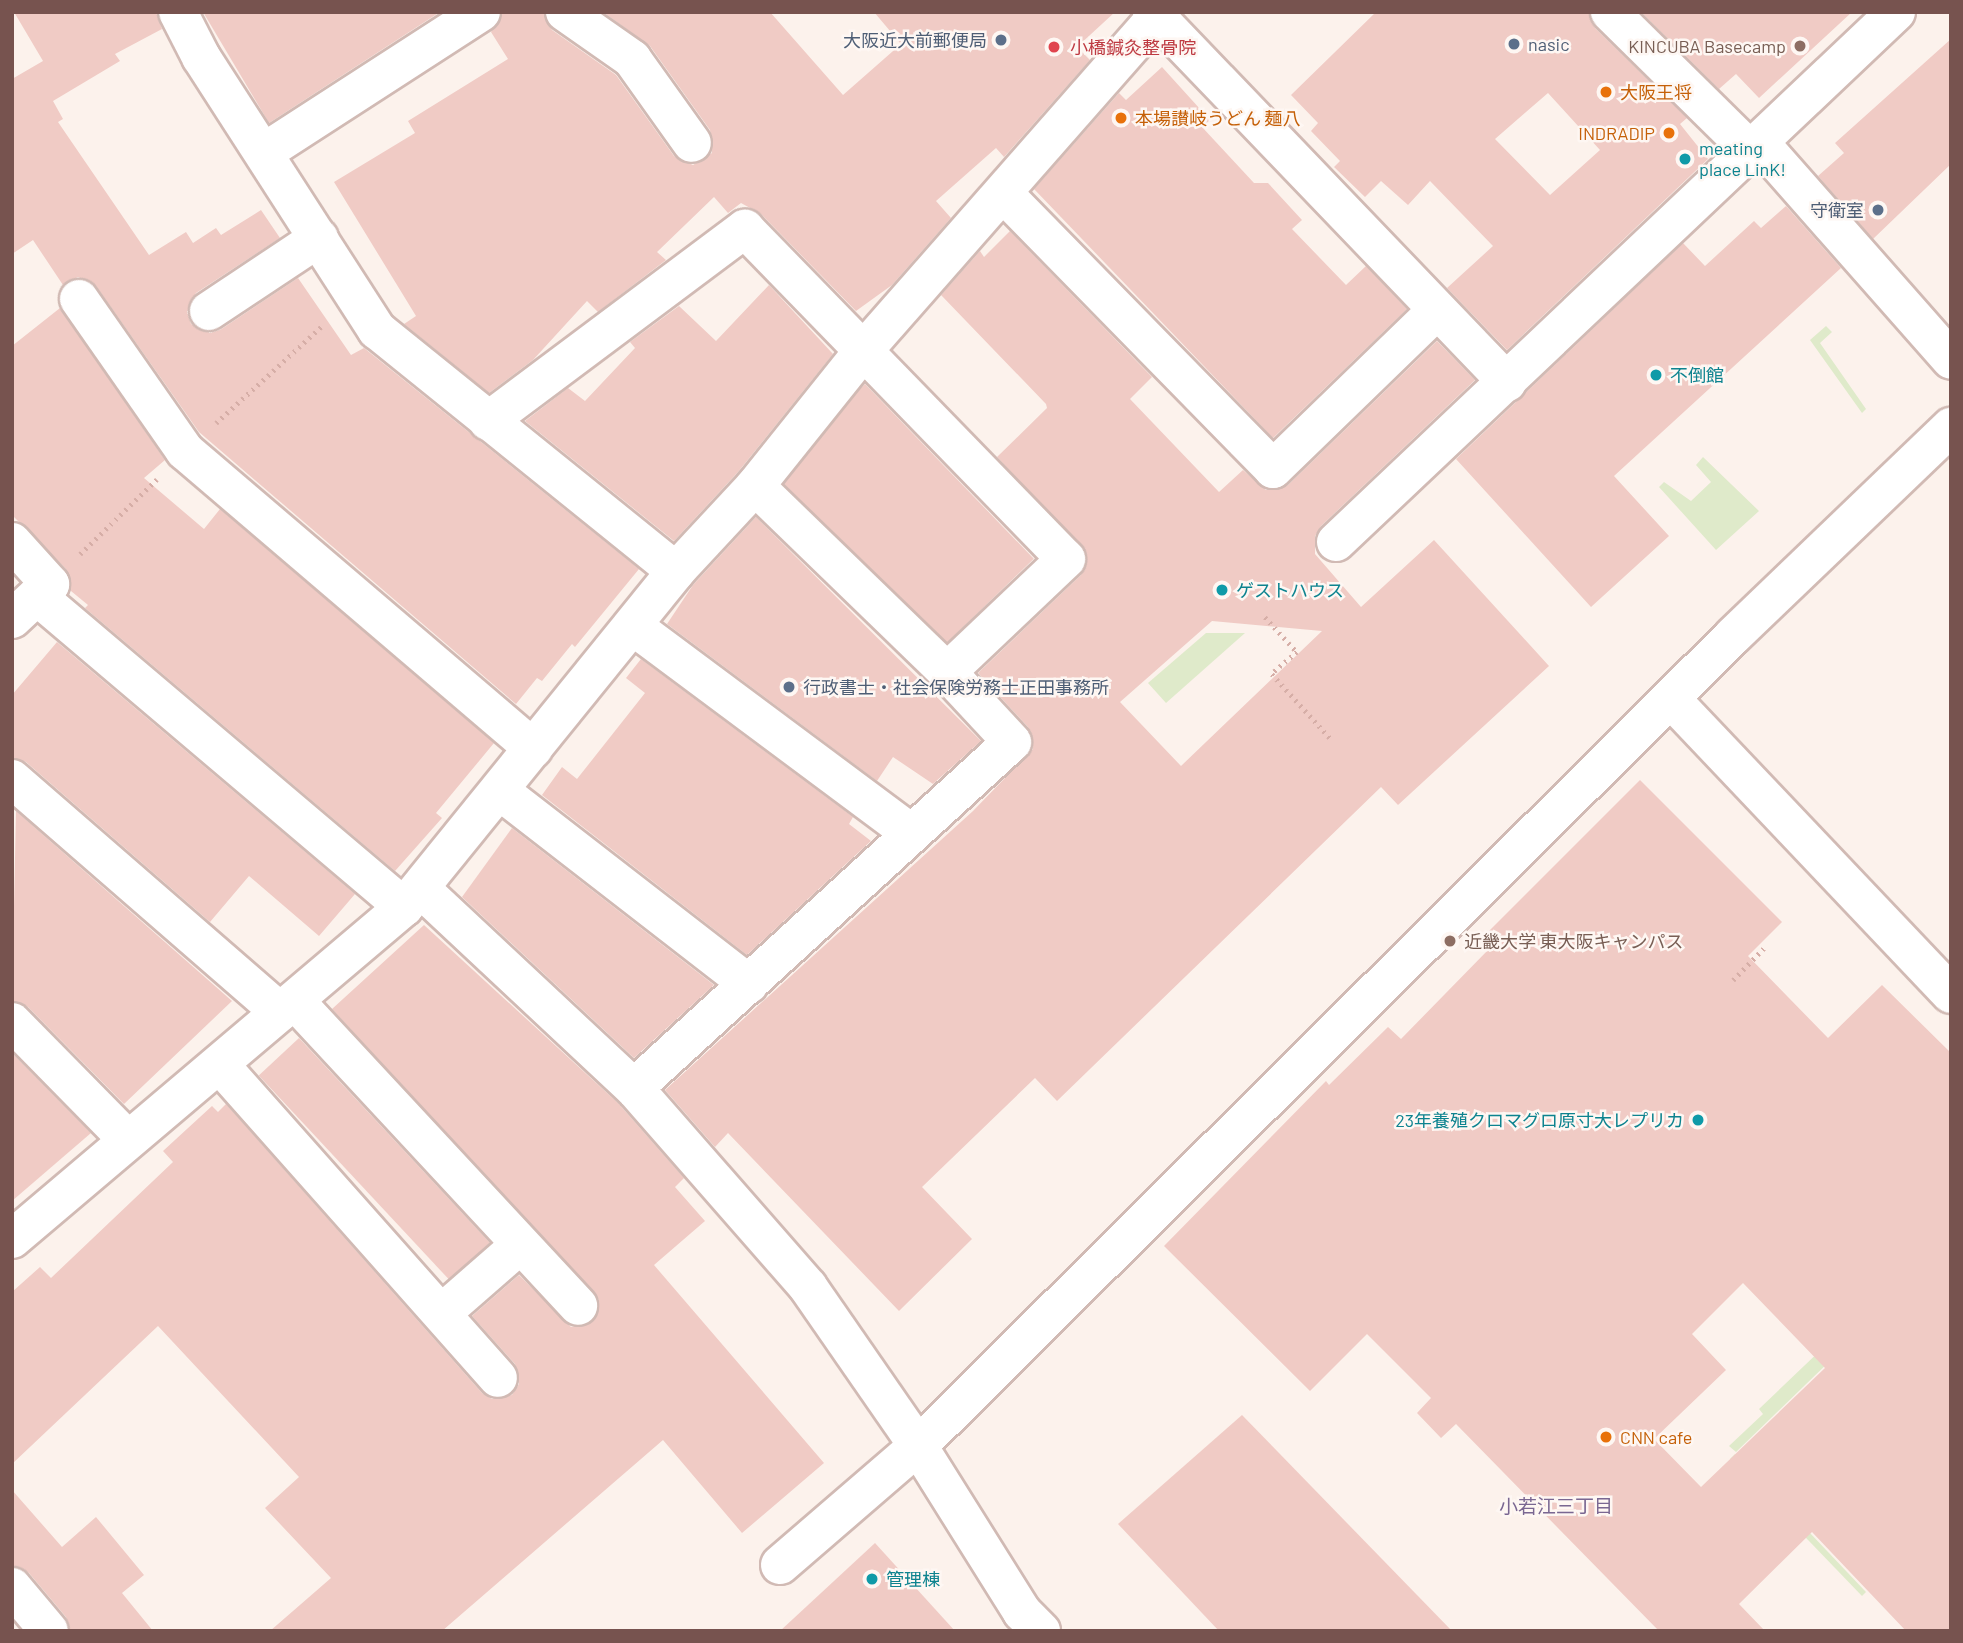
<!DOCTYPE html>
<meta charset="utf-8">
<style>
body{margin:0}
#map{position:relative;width:1963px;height:1643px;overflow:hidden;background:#fcf2ec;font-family:Barlow,"Noto Sans JP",sans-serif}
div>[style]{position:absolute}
.green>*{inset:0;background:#dfeaca}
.building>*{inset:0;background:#f0cbc5;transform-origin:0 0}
.path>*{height:4.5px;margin-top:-2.25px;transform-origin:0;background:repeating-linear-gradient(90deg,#d6aea7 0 2px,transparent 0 7px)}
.roads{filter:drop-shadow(2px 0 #d1bab4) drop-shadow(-2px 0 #d1bab4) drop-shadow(0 2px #d1bab4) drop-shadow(0 -2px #d1bab4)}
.minor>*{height:38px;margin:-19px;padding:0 19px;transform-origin:19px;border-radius:19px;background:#fff}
.dots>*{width:19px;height:19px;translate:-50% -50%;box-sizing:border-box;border:4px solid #fef7f3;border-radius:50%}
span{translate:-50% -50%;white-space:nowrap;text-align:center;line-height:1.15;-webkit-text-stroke:5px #fef7f3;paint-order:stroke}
.service-label{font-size:18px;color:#4e5e75}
.right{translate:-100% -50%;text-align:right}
.left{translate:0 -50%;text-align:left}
.education-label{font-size:18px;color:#785e54}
.health-label{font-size:18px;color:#be3a42}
.food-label{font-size:18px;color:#c56008}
.culture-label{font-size:18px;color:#0d838f}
.neighbourhood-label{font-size:19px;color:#7a6792}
.frame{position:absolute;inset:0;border:14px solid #77534f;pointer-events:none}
</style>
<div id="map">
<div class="green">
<div style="clip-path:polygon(1826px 326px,1832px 332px,1820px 343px,1866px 409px,1862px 413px,1810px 340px)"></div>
<div style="clip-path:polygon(1703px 457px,1759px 511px,1716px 550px,1659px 487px,1664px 482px,1691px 501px,1711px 482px,1696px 465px)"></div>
<div style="clip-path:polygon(1206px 633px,1245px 633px,1166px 703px,1148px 683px)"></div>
<div style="clip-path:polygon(1867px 1325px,1736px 1452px,1729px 1446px,1763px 1414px,1759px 1409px,1826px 1345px)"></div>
<div style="clip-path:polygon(1735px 1454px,1866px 1592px,1862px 1596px,1730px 1459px)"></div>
</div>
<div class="building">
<div style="clip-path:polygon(14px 12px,156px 12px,162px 29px,115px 54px,120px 61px,53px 101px,63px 119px,58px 122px,149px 255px,186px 232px,193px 243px,216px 228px,221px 235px,261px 210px,280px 238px,196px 293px,187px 312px,191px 324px,210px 333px,220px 330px,298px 278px,351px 355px,364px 348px,639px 569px,575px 647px,572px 644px,542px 681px,537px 678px,516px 704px,199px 432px,96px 286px,78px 277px,63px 285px,33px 240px,12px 254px,12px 79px,43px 61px)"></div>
<div style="clip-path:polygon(203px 12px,440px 12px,269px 123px)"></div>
<div style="clip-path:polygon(503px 12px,543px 12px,552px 30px,616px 75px,674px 156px,693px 165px,712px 153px,710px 130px,650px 46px,603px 12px,770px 12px,843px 95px,901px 44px,874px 12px,1115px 12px,1077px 47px,1090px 60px,1004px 157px,996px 148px,936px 201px,951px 218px,892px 285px,856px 311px,761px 214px,741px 203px,728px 213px,714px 197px,657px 252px,666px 260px,598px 312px,587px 301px,533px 360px,489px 393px,404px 324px,416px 316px,334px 182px,415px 133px,408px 121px,508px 59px,491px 32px)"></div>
<div style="clip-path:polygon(evenodd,1376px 12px,1589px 12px,1595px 28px,1687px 118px,1680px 124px,1708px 159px,1507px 350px,1447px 288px,1493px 246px,1430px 181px,1408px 205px,1381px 181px,1365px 197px,1334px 167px,1340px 161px,1311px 131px,1318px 123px,1291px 95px,1376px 12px,1548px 93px,1600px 150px,1550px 195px,1495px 139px,1548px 93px)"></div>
<div style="clip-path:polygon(1641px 12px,1852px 12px,1759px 98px,1736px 74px,1719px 89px)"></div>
<div style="clip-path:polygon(1951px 39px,1951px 164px,1873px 239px,1818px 176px,1844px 153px,1835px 143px)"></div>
<div style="clip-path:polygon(1162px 67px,1210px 120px,1202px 127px,1254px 183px,1268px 183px,1302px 220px,1292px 229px,1346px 285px,1366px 266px,1407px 309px,1273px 438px,1034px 189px,1119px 93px,1126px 100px)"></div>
<div style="clip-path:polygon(1786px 206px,1841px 268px,1614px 476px,1669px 536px,1591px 607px,1456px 459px,1683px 243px,1705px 266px,1754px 221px,1761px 228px)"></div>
<div style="clip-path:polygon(evenodd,1010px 231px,1152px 377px,1130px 399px,1219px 492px,1243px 470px,1266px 490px,1288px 485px,1437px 341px,1475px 380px,1321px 526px,1315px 536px,1315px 554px,1361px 607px,1434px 540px,1549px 666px,1398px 805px,1381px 787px,1057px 1101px,1035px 1078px,922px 1187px,972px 1239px,899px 1311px,728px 1133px,715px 1147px,665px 1090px,973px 811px,1033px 749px,1028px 727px,978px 673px,1081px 575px,1087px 554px,997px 457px,1047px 408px,1046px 404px,941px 295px,980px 251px,984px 257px,1010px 231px,1212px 621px,1322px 631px,1181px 766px,1120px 702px,1212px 621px)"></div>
<div style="clip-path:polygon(769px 285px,833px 354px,738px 472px,674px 541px,525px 421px,568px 388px,585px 401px,635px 348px,630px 342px,679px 306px,716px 341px)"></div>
<div style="clip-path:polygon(60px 308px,165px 460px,144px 478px,204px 529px,220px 509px,494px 743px,436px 813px,442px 818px,395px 871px,85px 608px,88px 605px,71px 591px,66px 569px,12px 515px,12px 346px)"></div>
<div style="left:865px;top:384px;width:243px;height:128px;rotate:46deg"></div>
<div style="clip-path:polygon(756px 517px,981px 741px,933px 784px,893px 757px,877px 781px,667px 624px,693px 585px)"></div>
<div style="clip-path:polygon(57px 642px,355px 894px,319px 936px,249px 876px,210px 922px,26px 762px,12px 758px,12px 695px)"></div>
<div style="clip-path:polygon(641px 659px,853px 817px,849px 824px,871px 841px,747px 955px,542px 795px,562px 767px,577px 779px,645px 693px,626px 678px)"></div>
<div style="clip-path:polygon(evenodd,1640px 780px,1782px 922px,1748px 956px,1828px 1038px,1882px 985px,1951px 1053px,1951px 1631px,1906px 1631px,1812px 1532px,1739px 1604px,1765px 1631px,1659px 1631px,1456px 1424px,1441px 1438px,1417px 1413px,1431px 1398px,1367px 1334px,1310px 1391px,1164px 1246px,1326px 1081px,1329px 1085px,1388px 1027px,1401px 1039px,1488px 950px,1479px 941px,1640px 780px,1743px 1283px,1825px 1368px,1701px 1487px,1654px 1439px,1726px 1370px,1692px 1334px,1743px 1283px)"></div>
<div style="clip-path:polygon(16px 811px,232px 1001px,124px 1104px,28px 1007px,12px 1001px)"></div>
<div style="clip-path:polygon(512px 828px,714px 985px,634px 1058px,462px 897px)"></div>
<div style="clip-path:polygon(424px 925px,618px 1103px,684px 1178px,675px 1187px,705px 1221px,654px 1265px,824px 1463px,742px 1533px,663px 1440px,442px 1631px,270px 1631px,331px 1578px,265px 1508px,299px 1477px,158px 1326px,12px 1464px,12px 1292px,40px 1267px,51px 1278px,173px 1162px,163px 1151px,212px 1106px,218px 1112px,226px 1104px,482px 1393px,492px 1399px,512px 1395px,519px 1384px,515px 1364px,472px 1316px,519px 1275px,571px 1327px,592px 1322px,599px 1300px,332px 1009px)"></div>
<div style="left:299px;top:1038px;width:280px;height:55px;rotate:47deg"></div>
<div style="clip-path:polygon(12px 1053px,91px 1133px,12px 1201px)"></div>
<div style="clip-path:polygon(1242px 1415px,1452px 1631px,1219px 1631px,1118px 1524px)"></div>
<div style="clip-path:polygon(12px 1490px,62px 1547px,96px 1517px,144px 1575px,122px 1593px,153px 1631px,70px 1631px,66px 1617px,29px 1573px,12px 1566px)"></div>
<div style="clip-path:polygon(875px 1543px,955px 1631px,780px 1631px)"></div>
</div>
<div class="path">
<div style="left:216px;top:423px;width:145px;rotate:-42.5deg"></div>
<div style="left:80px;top:554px;width:107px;rotate:-44.2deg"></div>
<div style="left:1265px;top:617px;width:47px;rotate:47.6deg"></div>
<div style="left:1297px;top:652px;width:33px;rotate:139deg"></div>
<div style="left:1272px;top:674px;width:88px;rotate:47.8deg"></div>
<div style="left:1733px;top:980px;width:45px;rotate:-45.9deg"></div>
</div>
<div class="roads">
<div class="minor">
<div style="left:178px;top:12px;width:51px;rotate:62.9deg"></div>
<div style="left:201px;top:57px;width:325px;rotate:57.2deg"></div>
<div style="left:377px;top:330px;width:384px;rotate:38.9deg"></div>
<div style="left:565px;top:12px;width:82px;rotate:35deg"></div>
<div style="left:632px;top:59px;width:103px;rotate:54.5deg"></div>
<div style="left:1152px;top:12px;width:513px;rotate:46.19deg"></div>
<div style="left:1610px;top:12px;width:199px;rotate:44.6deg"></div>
<div style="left:1760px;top:143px;width:289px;rotate:48.6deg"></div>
<div style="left:266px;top:151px;width:256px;rotate:-32.9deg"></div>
<div style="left:1003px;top:193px;width:386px;rotate:45.6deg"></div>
<div style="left:1273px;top:469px;width:227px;rotate:-44.1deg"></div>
<div style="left:79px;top:299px;width:185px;rotate:55.1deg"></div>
<div style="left:185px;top:451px;width:458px;rotate:40.5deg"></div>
<div style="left:209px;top:311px;width:132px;rotate:-33.6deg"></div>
<div style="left:488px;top:421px;width:321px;rotate:-36.8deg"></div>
<div style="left:745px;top:229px;width:460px;rotate:45.8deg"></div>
<div style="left:1066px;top:559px;width:164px;rotate:136.5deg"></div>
<div style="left:12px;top:542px;width:57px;rotate:47.9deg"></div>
<div style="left:50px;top:584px;width:18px;rotate:137deg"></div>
<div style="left:37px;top:596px;width:481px;rotate:40.3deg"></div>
<div style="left:1336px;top:542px;width:771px;rotate:-43.42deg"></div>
<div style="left:12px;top:619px;width:34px;rotate:-43deg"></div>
<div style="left:633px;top:626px;width:347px;rotate:36.7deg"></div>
<div style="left:1672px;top:700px;width:405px;rotate:46.5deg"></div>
<div style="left:12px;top:779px;width:355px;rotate:41deg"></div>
<div style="left:500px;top:791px;width:315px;rotate:37.8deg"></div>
<div style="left:420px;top:888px;width:293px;rotate:43.1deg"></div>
<div style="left:634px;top:1088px;width:264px;rotate:48.8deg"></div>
<div style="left:808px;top:1287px;width:193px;rotate:55.3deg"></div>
<div style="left:918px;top:1446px;width:196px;rotate:57.9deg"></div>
<div style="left:1022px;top:1612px;width:27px;rotate:45deg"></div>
<div style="left:295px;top:1001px;width:416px;rotate:47.1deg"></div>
<div style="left:12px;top:1022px;width:165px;rotate:45.5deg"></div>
<div style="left:221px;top:1066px;width:417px;rotate:48.4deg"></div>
<div style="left:634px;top:1088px;width:512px;rotate:-42.47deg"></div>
<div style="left:1012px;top:742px;width:96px;rotate:-132.9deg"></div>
<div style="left:947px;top:672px;width:267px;rotate:-135.9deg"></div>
<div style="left:12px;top:1239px;width:514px;rotate:-40.26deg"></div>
<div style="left:404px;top:907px;width:432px;rotate:-51deg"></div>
<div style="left:676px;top:571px;width:116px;rotate:-47.1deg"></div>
<div style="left:755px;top:486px;width:174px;rotate:-51.3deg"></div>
<div style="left:864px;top:350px;width:450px;rotate:-48.7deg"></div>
<div style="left:442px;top:1313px;width:103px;rotate:-41.1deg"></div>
<div style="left:780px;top:1565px;width:182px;rotate:-40.8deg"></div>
<div style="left:918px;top:1446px;width:1150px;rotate:-44.82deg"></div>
<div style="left:1734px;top:635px;width:301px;rotate:-43.8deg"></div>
<div style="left:12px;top:1587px;width:57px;rotate:49.9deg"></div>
</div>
</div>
<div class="dots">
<div style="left:1001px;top:40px;background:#5c6f8a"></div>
<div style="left:1514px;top:44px;background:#5c6f8a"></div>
<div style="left:1800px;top:46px;background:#8d6e63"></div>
<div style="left:1054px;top:47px;background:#e0444e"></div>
<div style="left:1606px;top:92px;background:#e8710a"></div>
<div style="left:1121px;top:118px;background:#e8710a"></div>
<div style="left:1669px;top:133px;background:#e8710a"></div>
<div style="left:1685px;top:159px;background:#0f9aa8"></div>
<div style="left:1878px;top:210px;background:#5c6f8a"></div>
<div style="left:1656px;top:375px;background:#0f9aa8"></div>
<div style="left:1222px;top:590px;background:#0f9aa8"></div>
<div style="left:789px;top:687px;background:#5c6f8a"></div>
<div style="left:1450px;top:941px;background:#8d6e63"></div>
<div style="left:1698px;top:1120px;background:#0f9aa8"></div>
<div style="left:1606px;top:1437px;background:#e8710a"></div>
<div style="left:872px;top:1579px;background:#0f9aa8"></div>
</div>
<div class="service-label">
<span class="right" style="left:987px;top:40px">大阪近大前郵便局</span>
<span class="left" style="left:1528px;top:44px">nasic</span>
<span class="right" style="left:1864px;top:210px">守衛室</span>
<span class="left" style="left:803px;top:687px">行政書士・社会保険労務士正田事務所</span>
</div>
<div class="education-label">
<span class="right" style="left:1786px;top:46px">KINCUBA Basecamp</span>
<span class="left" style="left:1464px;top:941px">近畿大学 東大阪キャンパス</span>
</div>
<div class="health-label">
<span class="left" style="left:1070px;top:47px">小橋鍼灸整骨院</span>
</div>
<div class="food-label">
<span class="left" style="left:1620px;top:92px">大阪王将</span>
<span class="left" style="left:1135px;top:118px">本場讃岐うどん 麺八</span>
<span class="right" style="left:1655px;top:133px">INDRADIP</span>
<span class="left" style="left:1620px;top:1437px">CNN cafe</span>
</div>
<div class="culture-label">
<span class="left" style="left:1699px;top:159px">meating<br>place LinK!</span>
<span class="left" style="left:1670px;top:375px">不倒館</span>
<span class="left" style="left:1236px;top:590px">ゲストハウス</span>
<span class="right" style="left:1684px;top:1120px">23年養殖クロマグロ原寸大レプリカ</span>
<span class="left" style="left:886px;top:1579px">管理棟</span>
</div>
<div class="neighbourhood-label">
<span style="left:1556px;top:1506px">小若江三丁目</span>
</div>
<div class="frame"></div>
</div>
